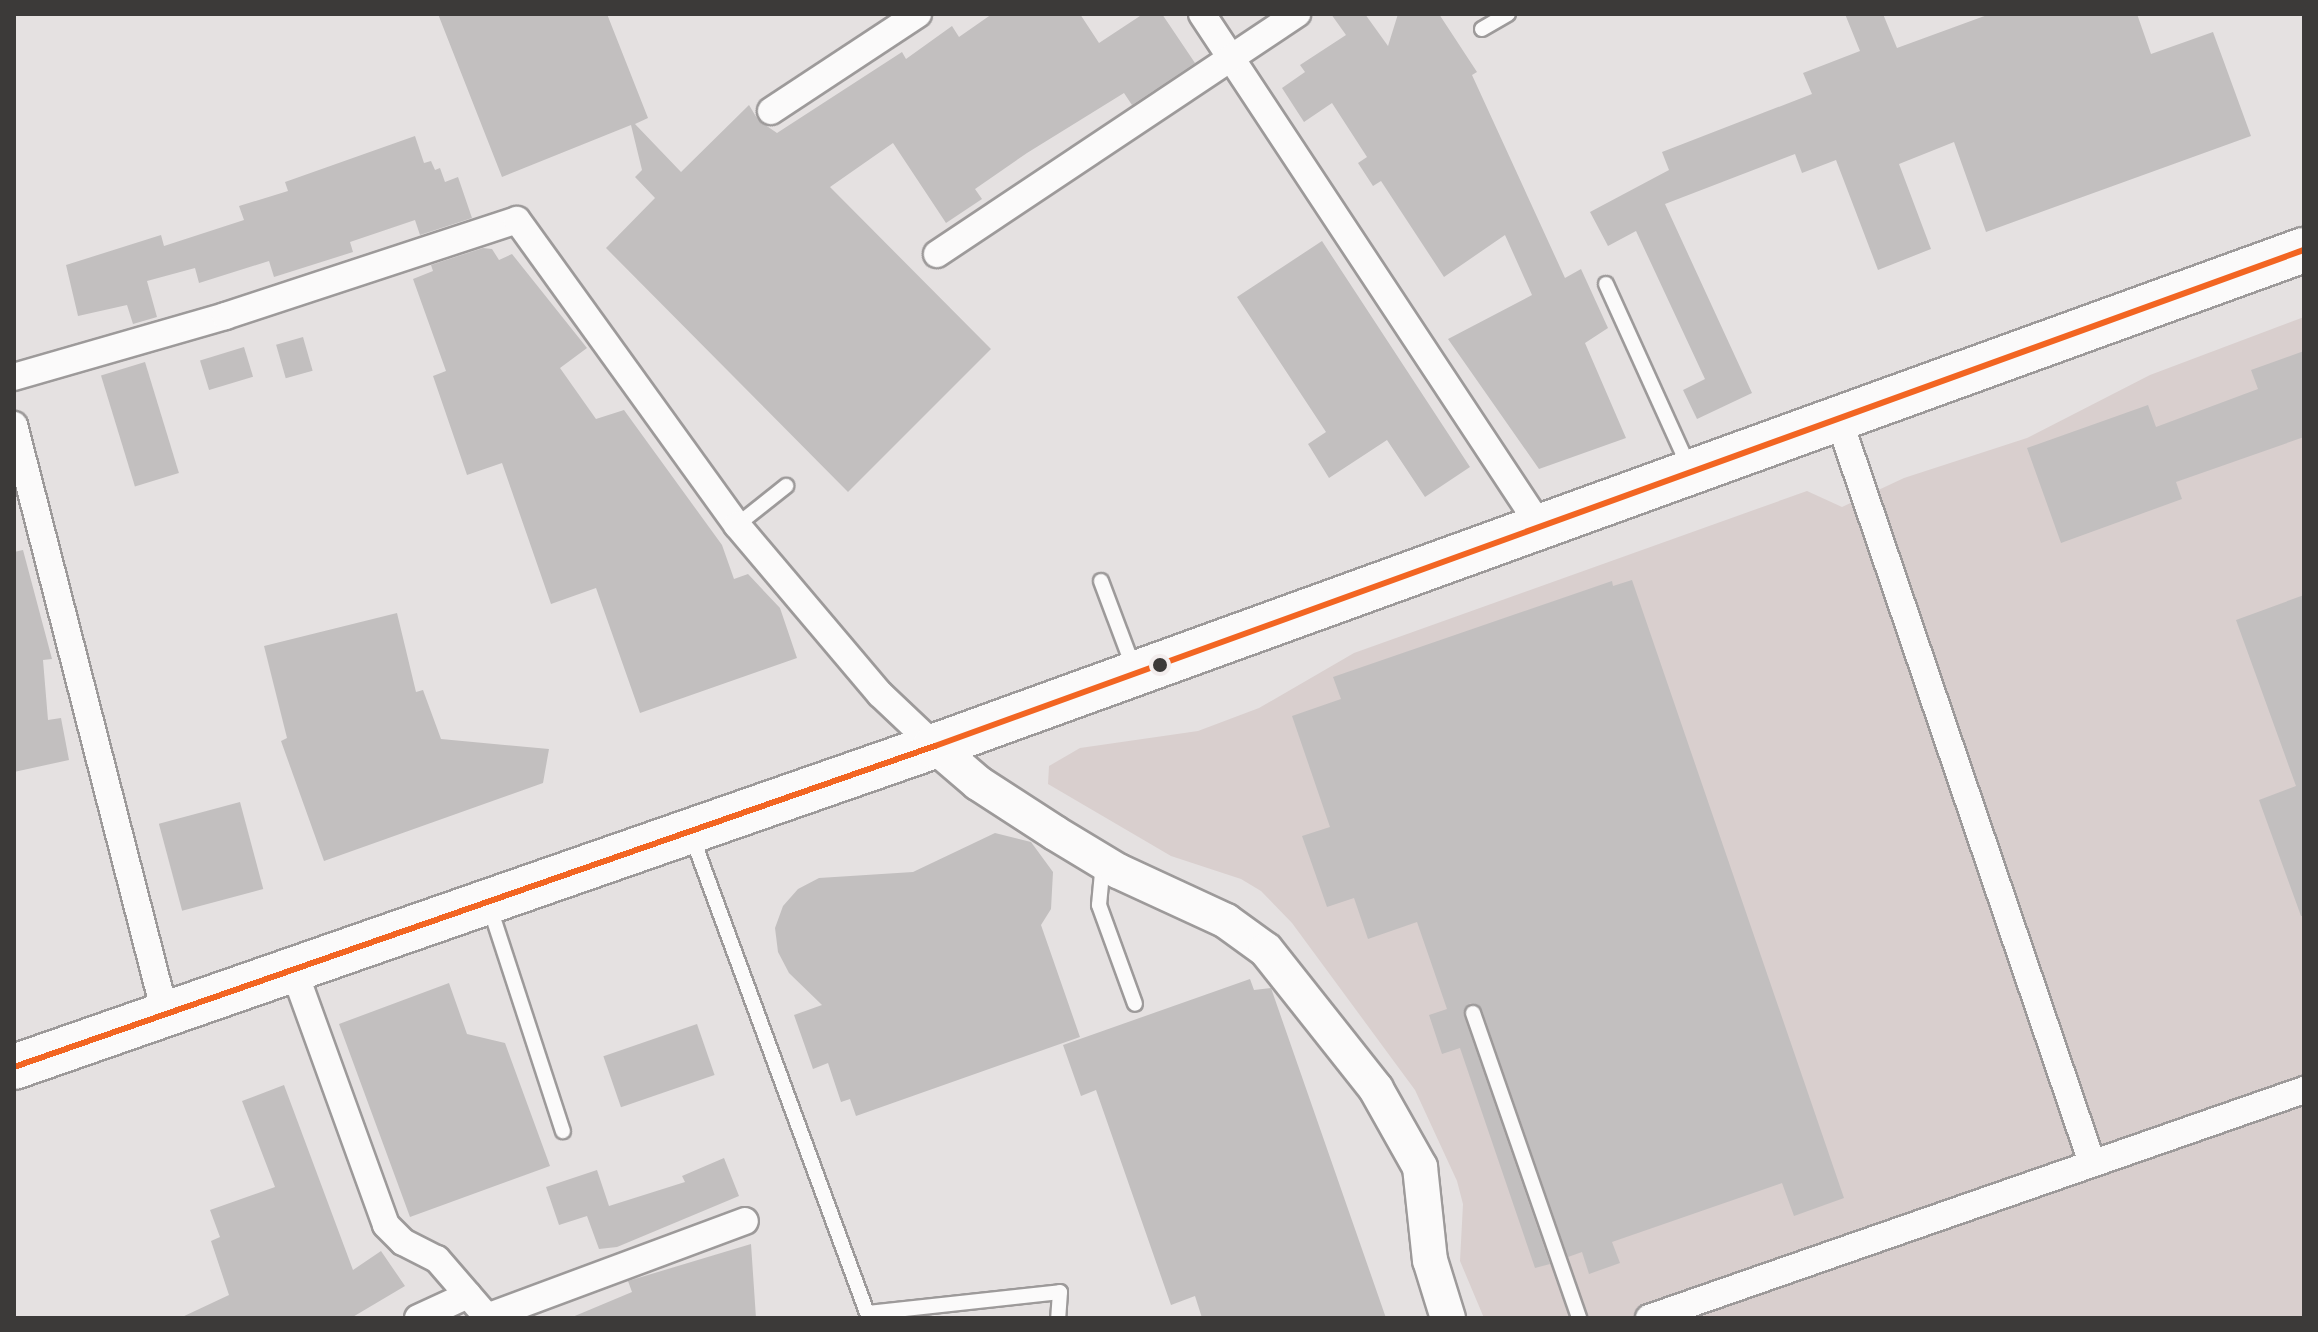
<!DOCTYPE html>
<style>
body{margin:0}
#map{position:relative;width:2318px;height:1332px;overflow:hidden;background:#e5e1e1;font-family:Spectral,serif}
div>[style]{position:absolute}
.built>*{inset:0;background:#d9cfce}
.building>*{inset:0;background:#c2bfbf;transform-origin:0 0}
.roads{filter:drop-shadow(2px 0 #9d9a9a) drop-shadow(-2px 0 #9d9a9a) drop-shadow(0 2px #9d9a9a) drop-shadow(0 -2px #9d9a9a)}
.service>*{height:14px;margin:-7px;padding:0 7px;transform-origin:7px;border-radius:7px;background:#fbfafa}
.minor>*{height:26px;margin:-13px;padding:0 13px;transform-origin:13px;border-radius:13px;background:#fbfafa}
.tertiary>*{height:34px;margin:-17px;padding:0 17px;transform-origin:17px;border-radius:17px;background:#fbfafa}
.trunk>*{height:44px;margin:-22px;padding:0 22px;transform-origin:22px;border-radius:22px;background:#fbfafa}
.bus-1>*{height:6px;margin:-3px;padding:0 3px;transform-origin:3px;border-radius:3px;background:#f26522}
.dots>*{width:22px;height:22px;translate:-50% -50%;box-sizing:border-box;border:4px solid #f3eded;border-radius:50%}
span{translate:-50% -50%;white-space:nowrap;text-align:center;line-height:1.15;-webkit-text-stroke:7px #f3eded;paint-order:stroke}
.frame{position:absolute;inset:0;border:16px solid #3c3a39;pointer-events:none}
</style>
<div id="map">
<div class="built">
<div style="clip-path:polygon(2304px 317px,2304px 1318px,1484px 1318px,1460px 1261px,1463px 1204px,1457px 1181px,1415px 1090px,1292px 923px,1261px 891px,1241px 879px,1171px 856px,1048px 784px,1049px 766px,1080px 748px,1198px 731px,1259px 708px,1354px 653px,1807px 491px,1842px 507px,1904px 478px,2027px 438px,2150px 375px)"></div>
</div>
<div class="building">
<div style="clip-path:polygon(438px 14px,607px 14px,648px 118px,635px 124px,681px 172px,749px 105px,758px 120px,777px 133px,902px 52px,906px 59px,952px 26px,959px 37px,992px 14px,1080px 14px,1099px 43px,1143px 14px,1162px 14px,1195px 63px,1132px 105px,1124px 93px,1027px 153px,975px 189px,982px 199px,946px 223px,893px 143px,830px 187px,991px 349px,848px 492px,606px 248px,655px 198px,635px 177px,642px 170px,631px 125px,502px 177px)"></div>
<div style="clip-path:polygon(1331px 14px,1365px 14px,1388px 46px,1398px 14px,1439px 14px,1477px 72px,1472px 75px,1565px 278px,1581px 269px,1608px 328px,1585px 343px,1626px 438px,1539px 469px,1448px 339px,1532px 295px,1505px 235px,1444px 277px,1381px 181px,1373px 186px,1358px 163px,1367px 157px,1332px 103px,1304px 122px,1282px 88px,1305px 72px,1300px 65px,1346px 35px)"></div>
<div style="clip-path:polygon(1845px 14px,1883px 14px,1897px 48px,1990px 14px,2137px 14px,2151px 54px,2213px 32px,2251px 136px,1986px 232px,1954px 142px,1899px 164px,1931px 249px,1878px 270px,1836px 160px,1802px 173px,1795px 154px,1665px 204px,1752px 393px,1697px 419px,1683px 390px,1705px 379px,1636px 231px,1608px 246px,1590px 212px,1669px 170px,1662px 152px,1812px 94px,1803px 73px,1860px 51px)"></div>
<div style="clip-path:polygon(415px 136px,424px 163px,431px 161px,435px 170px,440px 168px,445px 182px,458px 177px,472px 218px,420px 235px,415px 220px,350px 242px,353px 252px,274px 277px,269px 261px,199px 283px,195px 268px,147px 281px,157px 317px,133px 324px,127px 305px,78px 316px,66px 265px,161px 235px,164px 246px,244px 220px,239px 206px,288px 191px,285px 182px)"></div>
<div style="clip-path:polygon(1322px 241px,1470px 467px,1425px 497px,1387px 440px,1329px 478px,1308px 444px,1326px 432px,1237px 297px)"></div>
<div style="clip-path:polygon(483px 248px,492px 249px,499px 260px,512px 254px,587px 348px,560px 368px,596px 419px,624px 410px,722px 545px,734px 579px,748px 574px,780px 608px,797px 658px,640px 713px,596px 588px,551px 604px,502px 463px,467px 475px,433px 376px,446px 371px,413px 279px,433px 271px,431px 265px)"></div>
<div style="left:303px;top:337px;width:35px;height:28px;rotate:74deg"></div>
<div style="left:244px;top:347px;width:31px;height:46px;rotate:73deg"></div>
<div style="clip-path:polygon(2304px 351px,2304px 437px,2176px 482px,2182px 499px,2061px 543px,2027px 448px,2148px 405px,2156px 427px,2258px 389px,2251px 370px)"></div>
<div style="left:145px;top:362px;width:116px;height:46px;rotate:73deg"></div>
<div style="clip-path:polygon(23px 550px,52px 659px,43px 660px,48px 720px,61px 718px,69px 760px,14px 772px,14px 552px)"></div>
<div style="clip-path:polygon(1632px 580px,1844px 1198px,1794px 1216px,1782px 1183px,1612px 1242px,1620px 1263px,1589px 1274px,1582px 1252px,1568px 1257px,1482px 1010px,1470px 1003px,1464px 1016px,1550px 1264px,1535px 1268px,1460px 1048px,1442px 1054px,1429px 1015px,1447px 1009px,1417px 922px,1368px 939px,1354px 898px,1327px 907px,1302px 836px,1330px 827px,1292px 716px,1341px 699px,1333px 677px,1612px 581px,1613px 586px)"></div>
<div style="clip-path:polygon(2304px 595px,2304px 916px,2301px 916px,2259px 800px,2296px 786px,2236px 620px)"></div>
<div style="clip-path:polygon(397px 613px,416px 692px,423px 690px,441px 739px,549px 749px,543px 783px,324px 861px,281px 741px,287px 738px,264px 646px)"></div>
<div style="left:240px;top:802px;width:90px;height:84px;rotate:75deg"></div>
<div style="clip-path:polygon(995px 833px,1031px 842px,1053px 872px,1051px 909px,1041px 925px,1080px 1037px,856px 1116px,850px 1099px,841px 1102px,828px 1063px,813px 1069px,794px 1015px,822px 1005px,789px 973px,778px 952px,775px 928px,783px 906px,798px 889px,819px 878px,913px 872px)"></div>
<div style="clip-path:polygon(1250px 979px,1254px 990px,1271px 988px,1386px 1318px,1202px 1318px,1195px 1296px,1171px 1305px,1096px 1090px,1081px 1096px,1063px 1045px)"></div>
<div style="clip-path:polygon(449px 983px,467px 1034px,505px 1043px,550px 1166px,410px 1217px,339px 1024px)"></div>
<div style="left:697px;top:1024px;width:54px;height:99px;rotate:71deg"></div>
<div style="clip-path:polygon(284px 1085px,353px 1270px,381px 1251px,405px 1286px,351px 1318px,180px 1318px,229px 1295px,211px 1241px,220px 1237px,210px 1210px,275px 1187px,242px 1101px)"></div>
<div style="clip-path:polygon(724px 1158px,739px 1196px,617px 1247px,599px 1249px,587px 1216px,559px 1225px,546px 1187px,597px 1170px,609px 1206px,685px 1182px,682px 1176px)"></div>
<div style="clip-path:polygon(751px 1244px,756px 1318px,570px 1318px,632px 1292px,628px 1281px)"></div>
</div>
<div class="roads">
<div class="service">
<div style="left:1482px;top:29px;width:30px;rotate:-30deg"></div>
<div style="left:1606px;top:284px;width:203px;rotate:65.6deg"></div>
<div style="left:737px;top:525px;width:63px;rotate:-38.5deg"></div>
<div style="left:1101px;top:581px;width:94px;rotate:69.4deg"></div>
<div style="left:691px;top:834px;width:516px;rotate:69.81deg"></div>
<div style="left:1103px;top:862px;width:43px;rotate:95.3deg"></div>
<div style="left:1099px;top:905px;width:105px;rotate:70deg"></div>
<div style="left:489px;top:905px;width:238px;rotate:71.9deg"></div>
<div style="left:1473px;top:1013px;width:323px;rotate:70.8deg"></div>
<div style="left:868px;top:1313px;width:193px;rotate:-6.2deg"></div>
<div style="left:1060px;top:1292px;width:26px;rotate:94deg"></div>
</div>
<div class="minor">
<div style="left:1202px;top:14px;width:614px;rotate:56.57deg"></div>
<div style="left:771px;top:111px;width:176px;rotate:-33.4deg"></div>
<div style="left:937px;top:254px;width:433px;rotate:-33.7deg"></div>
<div style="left:14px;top:377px;width:220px;rotate:-16.1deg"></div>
<div style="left:225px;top:316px;width:307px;rotate:-18.2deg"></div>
<div style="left:517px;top:220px;width:376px;rotate:54.2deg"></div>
<div style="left:737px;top:525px;width:221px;rotate:49.8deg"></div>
<div style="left:880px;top:694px;width:76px;rotate:43.4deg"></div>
<div style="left:1838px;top:417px;width:788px;rotate:71.2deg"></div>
<div style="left:14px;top:425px;width:611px;rotate:75.6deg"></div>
<div style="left:293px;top:968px;width:273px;rotate:70.1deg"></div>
<div style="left:386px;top:1225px;width:24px;rotate:45deg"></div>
<div style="left:403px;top:1242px;width:38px;rotate:27deg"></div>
<div style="left:437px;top:1259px;width:78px;rotate:49.2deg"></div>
<div style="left:487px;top:1317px;width:275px;rotate:-20.4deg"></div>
<div style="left:418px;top:1318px;width:55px;rotate:-24.7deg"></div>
<div style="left:1649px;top:1318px;width:694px;rotate:-19.19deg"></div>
</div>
<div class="tertiary">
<div style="left:935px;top:746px;width:57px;rotate:40.7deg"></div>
<div style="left:978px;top:783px;width:92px;rotate:33deg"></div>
<div style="left:1055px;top:833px;width:74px;rotate:31.1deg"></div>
<div style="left:1118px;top:871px;width:119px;rotate:24.8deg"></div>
<div style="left:1226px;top:921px;width:49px;rotate:35.9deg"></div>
<div style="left:1266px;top:950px;width:177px;rotate:51.6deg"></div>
<div style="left:1376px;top:1089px;width:90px;rotate:60.6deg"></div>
<div style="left:1420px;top:1167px;width:94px;rotate:83.9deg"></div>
<div style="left:1430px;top:1260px;width:61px;rotate:72.8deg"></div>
</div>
<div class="trunk">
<div style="left:14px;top:1067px;width:975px;rotate:-19.22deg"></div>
<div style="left:935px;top:746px;width:1456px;rotate:-19.92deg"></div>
</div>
</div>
<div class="bus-1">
<div style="left:14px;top:1067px;width:975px;rotate:-19.22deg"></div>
<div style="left:935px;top:746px;width:1456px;rotate:-19.92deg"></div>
</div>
<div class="dots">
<div style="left:1160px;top:665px;background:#3c3a39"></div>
</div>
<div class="frame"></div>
</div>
